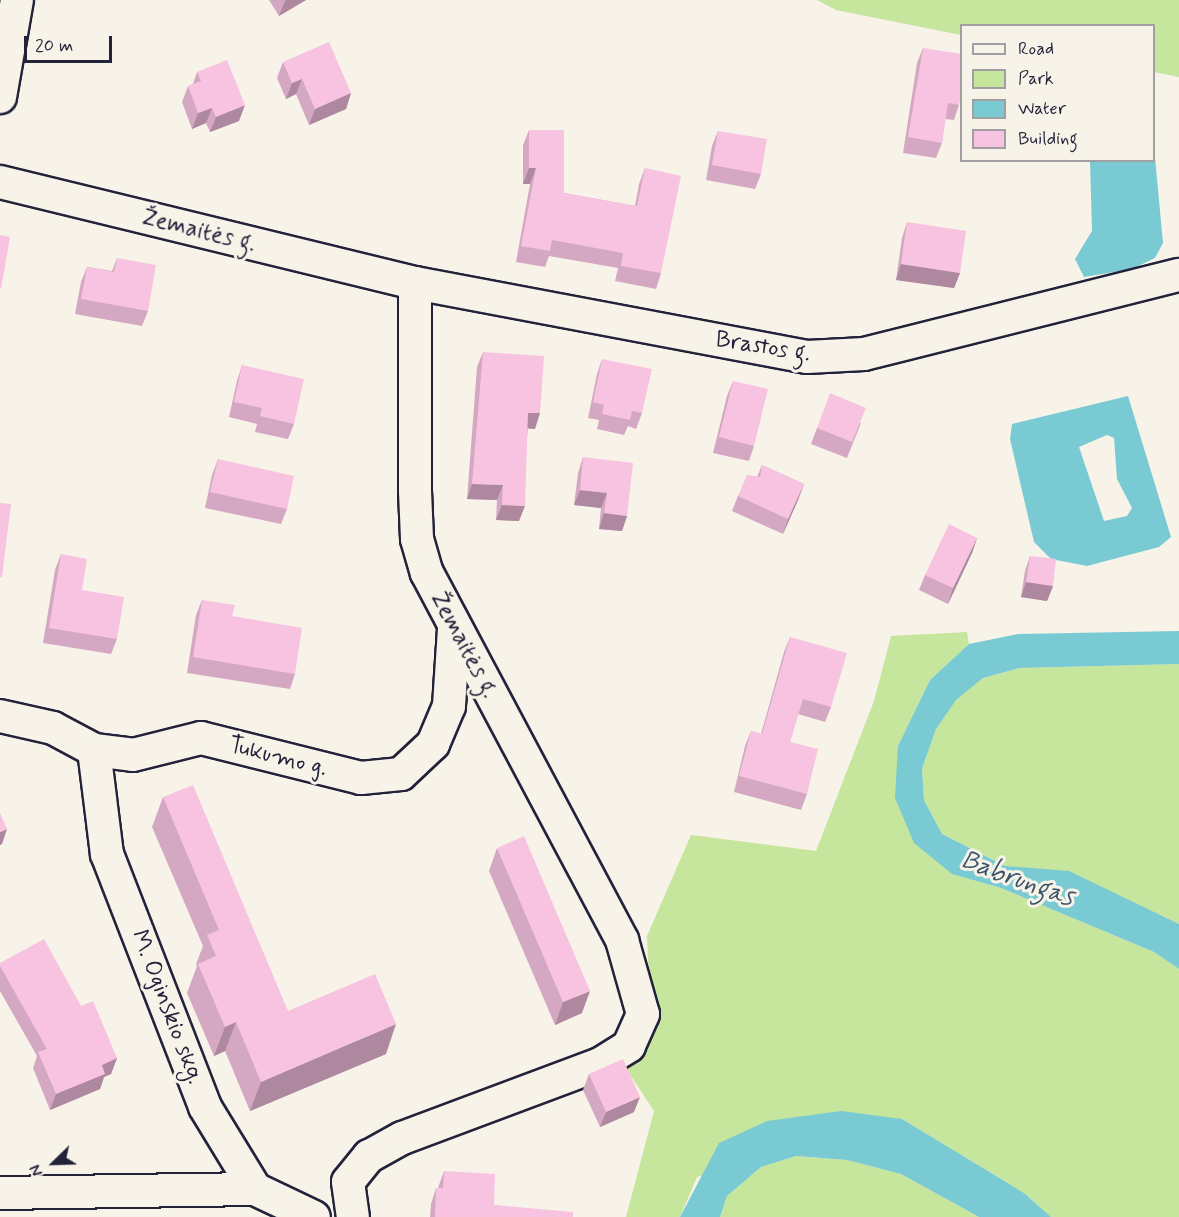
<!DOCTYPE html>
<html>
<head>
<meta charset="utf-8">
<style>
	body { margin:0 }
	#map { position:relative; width:1179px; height:1217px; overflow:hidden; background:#f7f3e8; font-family:Mynerve,sans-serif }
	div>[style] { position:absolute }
	.green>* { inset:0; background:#c6e59d }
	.water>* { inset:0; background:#7acad3 }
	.roads { filter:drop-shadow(2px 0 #22223b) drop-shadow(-2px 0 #22223b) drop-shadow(0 2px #22223b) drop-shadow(0 -2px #22223b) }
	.street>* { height:32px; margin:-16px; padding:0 16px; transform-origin:16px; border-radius:16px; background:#f7f3e8 }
	.wall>* { inset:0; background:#d4a8c2 }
	.shaded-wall>* { inset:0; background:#ad889e }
	.building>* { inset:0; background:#f7c3e1 }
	span { translate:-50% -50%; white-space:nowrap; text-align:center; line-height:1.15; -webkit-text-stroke:6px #f7f3e8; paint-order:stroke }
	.street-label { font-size:24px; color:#22223b }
	.water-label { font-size:26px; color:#3c5469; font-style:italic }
	.legend { position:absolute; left:960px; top:24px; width:195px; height:138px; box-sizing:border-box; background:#f7f3e8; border:2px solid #a29fa3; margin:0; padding:8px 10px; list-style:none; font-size:18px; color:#22223b }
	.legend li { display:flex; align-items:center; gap:12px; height:30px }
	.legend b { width:30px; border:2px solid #a29fa3 }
	.north { position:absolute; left:24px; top:1133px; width:60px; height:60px; -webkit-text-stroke:4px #f7f3e8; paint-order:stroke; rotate:247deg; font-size:16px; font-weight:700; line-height:24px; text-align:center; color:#22223b }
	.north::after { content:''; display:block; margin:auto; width:21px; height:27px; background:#22223b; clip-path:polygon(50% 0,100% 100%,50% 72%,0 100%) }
	.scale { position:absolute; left:24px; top:36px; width:88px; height:27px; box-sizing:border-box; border:3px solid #22223b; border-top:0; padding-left:8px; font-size:18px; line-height:21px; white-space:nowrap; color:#22223b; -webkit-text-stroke:4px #f7f3e8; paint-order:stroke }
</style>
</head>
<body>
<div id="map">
	<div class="green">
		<i style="clip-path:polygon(817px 0,1179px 0,1179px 77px,1154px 72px,1154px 26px,962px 26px,961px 35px,836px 10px)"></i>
		<i style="clip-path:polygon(967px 632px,969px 644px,930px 680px,898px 746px,952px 874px,1001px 888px,1154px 952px,1179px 969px,1179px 1217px,1051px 1217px,1024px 1193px,902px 1119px,697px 1177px,680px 1217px,626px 1217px,654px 1111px,627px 1070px,650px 1007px,647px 936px,691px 835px,816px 851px,874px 701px,891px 636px)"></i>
		<i style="clip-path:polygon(1179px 664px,1179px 924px,1069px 872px,1005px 866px,942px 834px,924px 800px,922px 769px,936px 729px,956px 699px,983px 678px,1020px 668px)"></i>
		<i style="clip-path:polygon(796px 1156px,847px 1160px,901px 1174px,979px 1217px,720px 1217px,727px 1196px,761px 1167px)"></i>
	</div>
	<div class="water">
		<i style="clip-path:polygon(1154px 147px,1163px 243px,1155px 258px,1132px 269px,1084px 277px,1075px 259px,1092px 231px,1090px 161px,1154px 160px)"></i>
		<i style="clip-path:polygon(evenodd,1128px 396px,1171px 537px,1159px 547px,1087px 566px,1051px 559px,1034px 542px,1010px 439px,1012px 424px,1128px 396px,1107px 435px,1114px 438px,1117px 479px,1132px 508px,1127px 516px,1104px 521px,1079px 447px,1107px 435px)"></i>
		<i style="clip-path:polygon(1179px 631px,1179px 664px,1020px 668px,983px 678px,956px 700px,936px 729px,922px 769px,924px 800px,942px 834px,1005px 866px,1069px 871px,1179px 924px,1179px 969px,1154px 952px,1001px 888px,952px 874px,914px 843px,895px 798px,898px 746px,930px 680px,969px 644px,1018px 634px)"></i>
		<i style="clip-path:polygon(841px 1111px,902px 1119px,1024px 1193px,1051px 1217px,979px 1217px,901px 1174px,847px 1160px,796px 1156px,761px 1167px,727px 1196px,720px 1217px,680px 1217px,719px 1143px,767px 1121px)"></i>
	</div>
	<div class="roads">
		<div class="street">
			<i style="left:0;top:97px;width:98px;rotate:-80.1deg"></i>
			<i style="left:0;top:182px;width:427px;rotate:13.7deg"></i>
			<i style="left:415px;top:283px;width:208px;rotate:90deg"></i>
			<i style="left:415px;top:491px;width:48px;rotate:87.6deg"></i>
			<i style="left:417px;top:539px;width:35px;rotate:74deg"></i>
			<i style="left:427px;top:573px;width:416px;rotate:62deg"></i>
			<i style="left:622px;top:940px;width:77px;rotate:74.2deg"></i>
			<i style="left:643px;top:1014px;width:35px;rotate:114deg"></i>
			<i style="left:629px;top:1046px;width:34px;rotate:148deg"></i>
			<i style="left:600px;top:1064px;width:211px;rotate:159.5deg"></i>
			<i style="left:402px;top:1138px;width:38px;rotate:151deg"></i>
			<i style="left:369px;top:1156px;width:33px;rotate:129deg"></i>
			<i style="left:348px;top:1182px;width:35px;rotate:82deg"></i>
			<i style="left:415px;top:283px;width:399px;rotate:10.7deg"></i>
			<i style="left:807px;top:357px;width:57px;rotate:-3deg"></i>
			<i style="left:864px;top:354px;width:325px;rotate:-14.1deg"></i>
			<i style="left:0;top:716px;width:54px;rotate:12.8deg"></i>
			<i style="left:53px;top:728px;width:47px;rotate:28.2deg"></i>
			<i style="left:94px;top:750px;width:39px;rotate:7deg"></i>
			<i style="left:133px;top:755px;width:70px;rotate:-14deg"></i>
			<i style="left:201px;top:738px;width:165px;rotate:14deg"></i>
			<i style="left:361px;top:778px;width:40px;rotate:-5.7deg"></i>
			<i style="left:401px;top:774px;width:44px;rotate:-43.2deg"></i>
			<i style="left:433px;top:744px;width:41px;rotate:-67.2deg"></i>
			<i style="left:449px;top:706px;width:78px;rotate:-86.3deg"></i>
			<i style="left:94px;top:750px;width:105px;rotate:82.9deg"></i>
			<i style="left:107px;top:854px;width:271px;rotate:68.8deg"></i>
			<i style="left:205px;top:1107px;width:96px;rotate:58.6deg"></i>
			<i style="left:255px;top:1189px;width:65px;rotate:25.4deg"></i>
			<i style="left:0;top:1193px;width:255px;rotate:-0.9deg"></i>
		</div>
	</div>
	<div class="wall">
		<i style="clip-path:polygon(269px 0,306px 0,279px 16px)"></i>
		<i style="clip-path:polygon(923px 48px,959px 105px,954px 120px,945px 119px,942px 143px,936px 158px,903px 153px,917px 63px)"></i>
		<i style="clip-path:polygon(283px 62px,351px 93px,346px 109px,309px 125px,296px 94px,286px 99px,277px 78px)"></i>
		<i style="clip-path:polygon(197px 72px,239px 121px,210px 132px,206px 123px,192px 129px,182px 102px,188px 86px,193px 84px)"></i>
		<i style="clip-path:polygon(529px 130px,564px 193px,635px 206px,639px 184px,645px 168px,661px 273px,656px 289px,615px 281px,618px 268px,549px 256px,545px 267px,516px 262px,530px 184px,523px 184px,523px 145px)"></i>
		<i style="clip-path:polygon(718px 131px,761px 174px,755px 189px,706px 180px,712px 146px)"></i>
		<i style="clip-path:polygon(907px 222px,960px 273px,954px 288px,896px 280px,902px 238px)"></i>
		<i style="clip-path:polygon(117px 258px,148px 311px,142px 326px,75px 314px,81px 282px,87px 267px,112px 271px)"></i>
		<i style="clip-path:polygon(483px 352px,535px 429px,528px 428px,519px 521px,496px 520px,497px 500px,467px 499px,477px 367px)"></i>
		<i style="clip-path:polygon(602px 359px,642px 413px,636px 429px,628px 426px,624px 435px,597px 429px,599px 420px,588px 418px,597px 374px)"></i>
		<i style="clip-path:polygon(242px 365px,294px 424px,288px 439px,255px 432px,257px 424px,229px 417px,237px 381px)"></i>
		<i style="clip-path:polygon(733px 381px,754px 446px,749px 461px,713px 453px,727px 396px)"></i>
		<i style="clip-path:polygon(861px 423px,847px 458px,811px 444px,817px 428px)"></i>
		<i style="clip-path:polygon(583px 457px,627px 516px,622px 531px,599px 529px,601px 508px,574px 505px,578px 473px)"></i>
		<i style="clip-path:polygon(218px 459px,287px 509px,281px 524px,205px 508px,212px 475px)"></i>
		<i style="clip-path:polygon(762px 465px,804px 484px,798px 500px,783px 534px,732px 511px,738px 496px,757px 477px)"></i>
		<i style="clip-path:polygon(977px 538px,972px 553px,948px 604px,919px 590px,925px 575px)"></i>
		<i style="clip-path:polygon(61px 554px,82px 590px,117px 639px,111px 654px,43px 643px,55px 570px)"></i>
		<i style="clip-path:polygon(1030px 556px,1053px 586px,1047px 601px,1021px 597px,1025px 571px)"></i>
		<i style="clip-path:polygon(202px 600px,232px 616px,295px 674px,290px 689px,187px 673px,196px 615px)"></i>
		<i style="clip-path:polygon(790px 637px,831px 707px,825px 722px,798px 714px,790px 742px,807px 794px,801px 810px,734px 792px,745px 746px,751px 731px,761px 734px,784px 652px)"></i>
		<i style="clip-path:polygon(163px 797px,288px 1011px,386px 1054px,250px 1111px,225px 1051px,214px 1056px,187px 993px,197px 966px,196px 964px,203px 946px,152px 827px)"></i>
		<i style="clip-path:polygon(497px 848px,582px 1013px,555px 1025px,489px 871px)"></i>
		<i style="clip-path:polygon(0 963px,81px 1006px,117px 1058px,111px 1074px,104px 1077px,100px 1089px,50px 1110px,33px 1068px,37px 1056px,0 991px)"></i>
		<i style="clip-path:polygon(589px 1074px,634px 1112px,600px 1127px,583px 1090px)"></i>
		<i style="clip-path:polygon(444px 1171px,494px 1205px,573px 1217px,430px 1217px,431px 1204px,436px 1188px,438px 1188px)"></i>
	</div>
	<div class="shaded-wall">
		<i style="clip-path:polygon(286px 0,306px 0,279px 16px,285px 1px)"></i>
		<i style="clip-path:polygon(302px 79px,296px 94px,286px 99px,292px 83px)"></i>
		<i style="clip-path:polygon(351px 93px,346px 109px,309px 125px,315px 109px)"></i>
		<i style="clip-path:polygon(245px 105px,239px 121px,210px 132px,216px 117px)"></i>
		<i style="clip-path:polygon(212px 108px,206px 123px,192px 129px,198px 113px)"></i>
		<i style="clip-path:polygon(529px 168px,536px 168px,530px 184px,523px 184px)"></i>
		<i style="clip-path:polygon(901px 264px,960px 273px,954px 288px,896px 280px)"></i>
		<i style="clip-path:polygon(528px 413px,540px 413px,535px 429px,522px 428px)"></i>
		<i style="clip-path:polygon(472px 484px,503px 485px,497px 500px,467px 499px)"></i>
		<i style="clip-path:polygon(804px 484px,798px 500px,783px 534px,788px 519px)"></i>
		<i style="clip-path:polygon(580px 490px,607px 493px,601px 508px,574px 505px)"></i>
		<i style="clip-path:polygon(502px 505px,525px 506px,519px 521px,496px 520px)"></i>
		<i style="clip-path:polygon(604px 513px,627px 516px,622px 531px,599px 529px)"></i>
		<i style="clip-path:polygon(977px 538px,972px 553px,948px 604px,953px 588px)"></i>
		<i style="clip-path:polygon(1026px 582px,1053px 586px,1047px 601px,1021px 597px)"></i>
		<i style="clip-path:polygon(7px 829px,2px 844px,0 845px,0 832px)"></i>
		<i style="clip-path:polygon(590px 991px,582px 1013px,555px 1025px,563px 1002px)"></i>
		<i style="clip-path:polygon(236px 1022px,225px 1051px,214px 1056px,225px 1027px)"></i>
		<i style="clip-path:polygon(396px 1024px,386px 1054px,250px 1111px,261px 1082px)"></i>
		<i style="clip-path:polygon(117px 1058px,111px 1074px,104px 1077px,100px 1089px,50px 1110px,56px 1094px,102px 1065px)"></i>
		<i style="clip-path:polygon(640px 1097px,634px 1112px,600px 1127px,606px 1112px)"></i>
	</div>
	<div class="building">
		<i style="clip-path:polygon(329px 42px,351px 93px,315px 109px,302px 79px,292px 83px,283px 62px)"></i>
		<i style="clip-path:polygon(923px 48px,962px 54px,962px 91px,959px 105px,948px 103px,942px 143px,908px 137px)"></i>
		<i style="clip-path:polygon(227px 60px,245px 105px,216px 117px,212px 108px,198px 113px,188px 86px,201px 81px,197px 72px)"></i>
		<i style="clip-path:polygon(529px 130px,564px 130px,564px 193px,637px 206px,645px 168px,681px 176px,661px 273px,621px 266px,623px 253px,552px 240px,550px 251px,521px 246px,536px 168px,529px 168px)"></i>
		<i style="clip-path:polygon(718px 131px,767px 139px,761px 174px,712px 165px)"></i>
		<i style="clip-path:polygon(907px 222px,966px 231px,960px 273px,901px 264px)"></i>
		<i style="clip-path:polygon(0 235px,10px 237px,1px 289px,0 288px)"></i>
		<i style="clip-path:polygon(117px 258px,156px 265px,148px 311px,81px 299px,87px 267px,114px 272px)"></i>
		<i style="clip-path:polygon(483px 352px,544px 356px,540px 413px,528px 413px,525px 506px,502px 505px,503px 485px,472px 484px)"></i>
		<i style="clip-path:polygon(602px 359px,652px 369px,642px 413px,632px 411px,630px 420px,602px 414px,604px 405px,593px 402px)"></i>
		<i style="clip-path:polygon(242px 365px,304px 379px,294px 424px,260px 416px,262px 408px,234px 402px)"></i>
		<i style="clip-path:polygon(733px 381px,768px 389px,754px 446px,719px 437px)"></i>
		<i style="clip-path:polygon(830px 393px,866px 408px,852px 442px,817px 428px)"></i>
		<i style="clip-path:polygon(583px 457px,633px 463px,627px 516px,604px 513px,607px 493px,580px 490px)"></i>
		<i style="clip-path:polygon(218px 459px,294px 476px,287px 509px,210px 492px)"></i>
		<i style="clip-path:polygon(762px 465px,804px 484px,788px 519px,738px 496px,747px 475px,760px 477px)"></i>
		<i style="clip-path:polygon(0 503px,11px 504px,2px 577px,0 577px)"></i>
		<i style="clip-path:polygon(949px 524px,977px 538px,953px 588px,925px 575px)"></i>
		<i style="clip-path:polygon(61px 554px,87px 559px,82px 590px,124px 597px,117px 639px,49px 628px)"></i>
		<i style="clip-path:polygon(1030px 556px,1056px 559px,1053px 586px,1026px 582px)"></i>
		<i style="clip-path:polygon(202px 600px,235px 605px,232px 616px,302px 628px,295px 674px,193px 657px)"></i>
		<i style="clip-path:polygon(790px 637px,847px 653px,831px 707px,803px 699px,790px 742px,818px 749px,807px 794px,739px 776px,751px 731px,762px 734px)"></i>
		<i style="clip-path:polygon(193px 785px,288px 1011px,375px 974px,396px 1024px,261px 1082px,236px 1022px,225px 1027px,198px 964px,216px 956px,207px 935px,219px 930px,163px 797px)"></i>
		<i style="clip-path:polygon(0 813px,7px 829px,0 832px)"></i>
		<i style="clip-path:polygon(524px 836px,590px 991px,563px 1002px,497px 848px)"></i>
		<i style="clip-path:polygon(44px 939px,81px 1006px,93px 1001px,117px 1058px,102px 1065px,105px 1074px,56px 1094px,38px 1052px,47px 1049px,0 966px,0 963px)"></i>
		<i style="clip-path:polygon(623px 1059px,640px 1097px,606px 1112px,589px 1074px)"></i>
		<i style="clip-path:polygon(444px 1171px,495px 1174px,494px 1205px,573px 1212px,573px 1217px,435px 1217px,436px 1188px,443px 1188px)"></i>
	</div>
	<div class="street-label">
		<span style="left:199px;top:231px;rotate:14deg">Žemaitės g.</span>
		<span style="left:763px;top:347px;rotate:9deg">Brastos g.</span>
		<span style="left:464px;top:645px;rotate:62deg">Žemaitės g.</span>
		<span style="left:278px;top:757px;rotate:14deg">Tukumo g.</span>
		<span style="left:167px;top:1007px;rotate:69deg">M. Oginskio skg.</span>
	</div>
	<div class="water-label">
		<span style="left:1017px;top:880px;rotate:20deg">Babrungas</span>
	</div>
	<ul class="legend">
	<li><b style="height:8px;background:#f7f3e8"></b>Road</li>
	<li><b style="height:16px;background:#c6e59d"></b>Park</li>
	<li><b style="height:16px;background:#7acad3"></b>Water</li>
	<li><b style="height:16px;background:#f7c3e1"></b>Building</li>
	</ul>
	<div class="north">N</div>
	<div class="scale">20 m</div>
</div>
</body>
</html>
